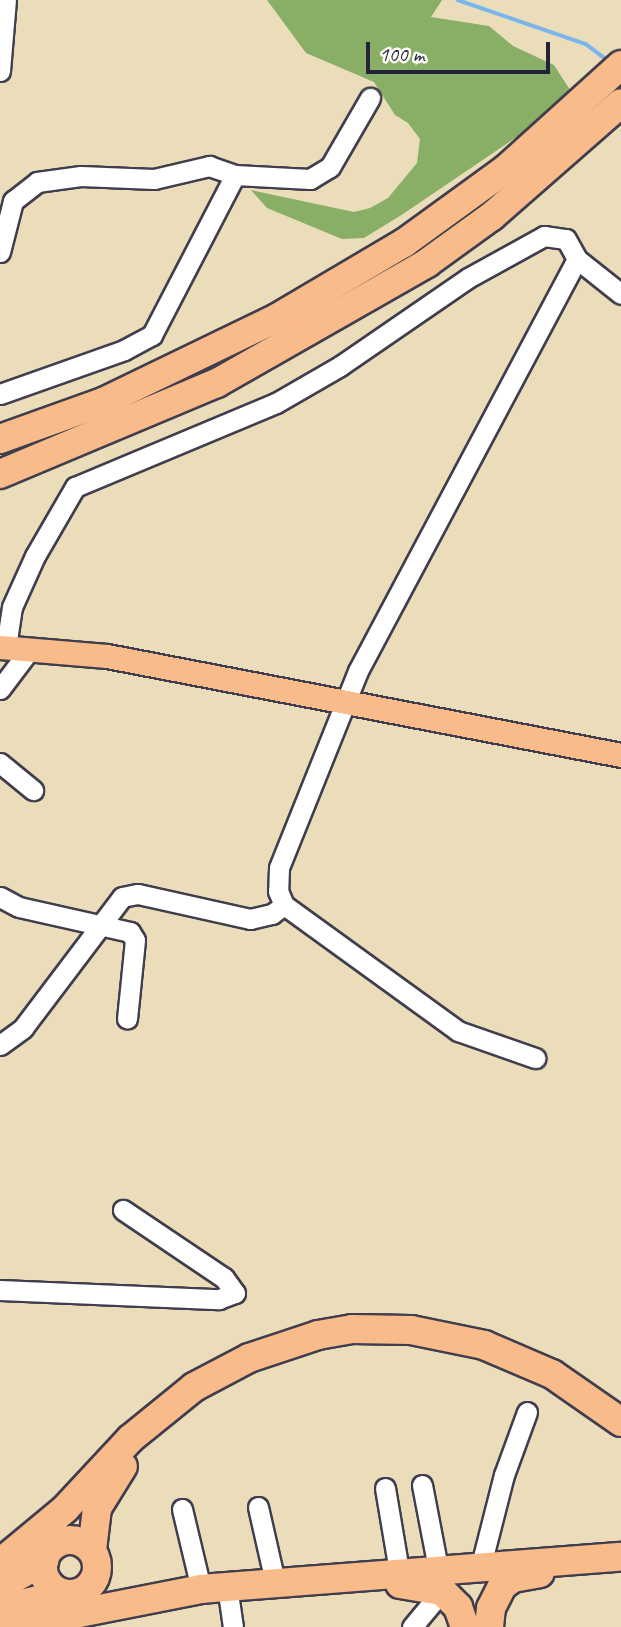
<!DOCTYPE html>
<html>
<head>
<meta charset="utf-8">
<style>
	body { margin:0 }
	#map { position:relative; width:621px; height:1627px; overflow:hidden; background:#ebddb9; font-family:Caveat,sans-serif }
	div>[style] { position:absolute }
	.forest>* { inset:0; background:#88af65 }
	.stream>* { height:3.5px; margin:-1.75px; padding:0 1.75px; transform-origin:1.75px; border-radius:1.75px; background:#7ab5eb }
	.roads { filter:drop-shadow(2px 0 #403e4e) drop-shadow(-2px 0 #403e4e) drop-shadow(0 2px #403e4e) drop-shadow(0 -2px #403e4e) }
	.minor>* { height:19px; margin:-9.5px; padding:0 9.5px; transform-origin:9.5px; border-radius:9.5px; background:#fff }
	.major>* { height:23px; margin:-11.5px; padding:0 11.5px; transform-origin:11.5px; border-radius:11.5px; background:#fabb8b }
	.highway>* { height:28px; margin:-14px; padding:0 14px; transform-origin:14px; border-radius:14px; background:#fabb8b }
	.highway>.ring { margin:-14px; padding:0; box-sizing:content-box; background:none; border:28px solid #fabb8b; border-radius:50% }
	span { translate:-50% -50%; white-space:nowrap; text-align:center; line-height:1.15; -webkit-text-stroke:5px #fdfcf7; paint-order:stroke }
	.scale { position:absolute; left:366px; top:42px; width:184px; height:32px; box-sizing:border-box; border:4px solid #22223b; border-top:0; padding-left:9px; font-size:21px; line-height:24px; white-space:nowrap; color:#22223b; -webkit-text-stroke:5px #fdfcf7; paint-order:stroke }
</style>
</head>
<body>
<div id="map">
	<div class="forest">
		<i style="clip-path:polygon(267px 0,442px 0,431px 17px,489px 26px,513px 46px,554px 65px,572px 93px,521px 134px,403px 214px,364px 238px,342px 239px,267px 208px,251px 190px,354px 212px,370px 208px,388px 198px,417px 163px,420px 139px,408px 123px,395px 115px,374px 82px,306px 53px)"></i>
	</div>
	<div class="stream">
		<i style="left:458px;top:0;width:135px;rotate:19deg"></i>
		<i style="left:586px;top:44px;width:30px;rotate:37deg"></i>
	</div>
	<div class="roads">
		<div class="minor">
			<i style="left:0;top:71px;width:71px;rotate:-85.2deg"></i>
			<i style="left:0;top:252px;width:53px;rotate:-75.7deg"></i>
			<i style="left:13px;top:201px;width:31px;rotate:-38deg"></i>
			<i style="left:37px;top:182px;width:44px;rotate:-7.8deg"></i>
			<i style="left:81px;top:176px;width:73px;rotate:2.4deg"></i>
			<i style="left:154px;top:179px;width:57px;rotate:-13.3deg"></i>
			<i style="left:209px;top:166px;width:28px;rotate:19deg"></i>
			<i style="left:235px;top:175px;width:75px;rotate:3.1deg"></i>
			<i style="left:310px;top:179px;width:23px;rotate:-31deg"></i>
			<i style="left:330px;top:167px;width:80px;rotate:-59.9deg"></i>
			<i style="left:577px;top:259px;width:56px;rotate:38.5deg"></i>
			<i style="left:0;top:394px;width:132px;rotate:-19.5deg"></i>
			<i style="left:124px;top:350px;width:32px;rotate:-28deg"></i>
			<i style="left:152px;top:335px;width:180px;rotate:-62.6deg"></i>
			<i style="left:0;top:649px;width:6px;rotate:-18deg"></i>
			<i style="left:6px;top:647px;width:40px;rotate:-81.5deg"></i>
			<i style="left:12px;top:607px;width:56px;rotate:-65.7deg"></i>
			<i style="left:35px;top:556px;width:80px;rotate:-59.9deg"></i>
			<i style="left:75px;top:487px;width:218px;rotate:-22.7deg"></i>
			<i style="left:276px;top:403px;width:74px;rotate:-30deg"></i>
			<i style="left:340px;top:366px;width:155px;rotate:-34.5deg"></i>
			<i style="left:468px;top:278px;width:87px;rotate:-28.9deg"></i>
			<i style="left:544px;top:236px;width:22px;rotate:8deg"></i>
			<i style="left:566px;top:239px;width:23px;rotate:61deg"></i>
			<i style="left:577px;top:259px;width:467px;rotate:118deg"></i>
			<i style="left:358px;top:671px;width:212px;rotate:111.9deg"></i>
			<i style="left:279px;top:868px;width:23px;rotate:92deg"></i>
			<i style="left:278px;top:891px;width:15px;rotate:67deg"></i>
			<i style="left:284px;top:905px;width:215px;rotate:35.9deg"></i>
			<i style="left:458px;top:1031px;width:82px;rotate:19.3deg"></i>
			<i style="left:0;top:689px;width:51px;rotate:-52.9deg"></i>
			<i style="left:0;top:763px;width:43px;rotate:39.3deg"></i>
			<i style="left:0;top:897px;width:21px;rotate:28deg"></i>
			<i style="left:19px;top:907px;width:114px;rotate:12.7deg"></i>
			<i style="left:130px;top:932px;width:9px;rotate:58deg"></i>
			<i style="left:135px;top:940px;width:79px;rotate:95.8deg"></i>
			<i style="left:0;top:1045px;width:29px;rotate:-36deg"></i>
			<i style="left:23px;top:1028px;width:164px;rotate:-52.9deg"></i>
			<i style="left:122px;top:897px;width:16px;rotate:-11deg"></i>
			<i style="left:138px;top:894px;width:115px;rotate:12.6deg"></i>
			<i style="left:250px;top:919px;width:23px;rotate:-13deg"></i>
			<i style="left:272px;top:914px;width:15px;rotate:-37deg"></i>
			<i style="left:0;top:1290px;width:219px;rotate:2.4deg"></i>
			<i style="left:219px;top:1299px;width:17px;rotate:-21deg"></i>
			<i style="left:235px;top:1293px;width:19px;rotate:-126deg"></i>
			<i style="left:224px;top:1278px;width:122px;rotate:-146deg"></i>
			<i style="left:422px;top:1485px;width:85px;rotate:79.1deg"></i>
			<i style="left:385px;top:1488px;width:84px;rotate:80.4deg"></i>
			<i style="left:258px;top:1507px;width:77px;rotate:77.2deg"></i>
			<i style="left:182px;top:1509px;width:82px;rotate:76.6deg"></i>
			<i style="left:481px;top:1565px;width:93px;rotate:-75.7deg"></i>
			<i style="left:504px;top:1475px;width:67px;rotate:-69.9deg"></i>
			<i style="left:227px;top:1586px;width:41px;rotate:81.7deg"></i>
			<i style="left:412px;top:1627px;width:47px;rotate:-50.2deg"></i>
		</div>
		<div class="major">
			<i style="left:0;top:647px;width:107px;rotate:4.8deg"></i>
			<i style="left:107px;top:656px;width:523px;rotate:10.9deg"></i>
		</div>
		<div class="highway">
			<i style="left:0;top:439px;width:109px;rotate:-19.8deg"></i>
			<i style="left:103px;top:402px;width:193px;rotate:-25.8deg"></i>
			<i style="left:277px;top:318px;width:147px;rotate:-30.6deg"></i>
			<i style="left:404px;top:243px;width:126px;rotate:-36deg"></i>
			<i style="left:506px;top:169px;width:155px;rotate:-42.1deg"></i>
			<i style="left:0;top:474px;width:235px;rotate:-22.8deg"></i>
			<i style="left:217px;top:383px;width:242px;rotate:-29.7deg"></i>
			<i style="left:427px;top:263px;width:80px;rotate:-35.9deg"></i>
			<i style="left:492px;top:216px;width:171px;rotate:-41.2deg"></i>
			<i class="ring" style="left:43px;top:1540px;width:26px;height:26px"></i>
			<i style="left:92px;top:1550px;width:42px;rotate:-83.2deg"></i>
			<i style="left:97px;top:1508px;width:49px;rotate:-58.2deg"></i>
			<i style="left:0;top:1563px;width:85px;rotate:-39.7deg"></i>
			<i style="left:65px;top:1509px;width:96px;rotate:-47.1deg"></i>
			<i style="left:130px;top:1439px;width:82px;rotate:-39.1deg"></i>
			<i style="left:194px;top:1387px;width:62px;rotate:-27.8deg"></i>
			<i style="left:249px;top:1358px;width:73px;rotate:-18.4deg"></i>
			<i style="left:318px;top:1335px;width:35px;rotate:-10deg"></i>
			<i style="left:352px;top:1329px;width:59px;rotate:1deg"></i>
			<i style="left:411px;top:1330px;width:75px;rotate:11.6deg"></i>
			<i style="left:484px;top:1345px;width:74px;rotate:23.1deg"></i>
			<i style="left:552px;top:1374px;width:84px;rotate:34.8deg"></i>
			<i style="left:400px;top:1584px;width:43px;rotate:9.5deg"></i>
			<i style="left:442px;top:1591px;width:23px;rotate:45deg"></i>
			<i style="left:458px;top:1607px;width:21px;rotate:71deg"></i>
			<i style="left:0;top:1586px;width:51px;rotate:-29.6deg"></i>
			<i style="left:0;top:1609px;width:66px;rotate:-13.2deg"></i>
			<i style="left:8px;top:1627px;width:197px;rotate:-11.1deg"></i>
			<i style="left:201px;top:1589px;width:421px;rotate:-4.4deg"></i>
			<i style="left:489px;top:1627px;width:19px;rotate:-84deg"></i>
			<i style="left:491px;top:1608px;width:25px;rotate:-63deg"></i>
			<i style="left:502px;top:1586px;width:14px;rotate:-36deg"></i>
			<i style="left:513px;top:1578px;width:27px;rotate:-10deg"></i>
		</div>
	</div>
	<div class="scale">100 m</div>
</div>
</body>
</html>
